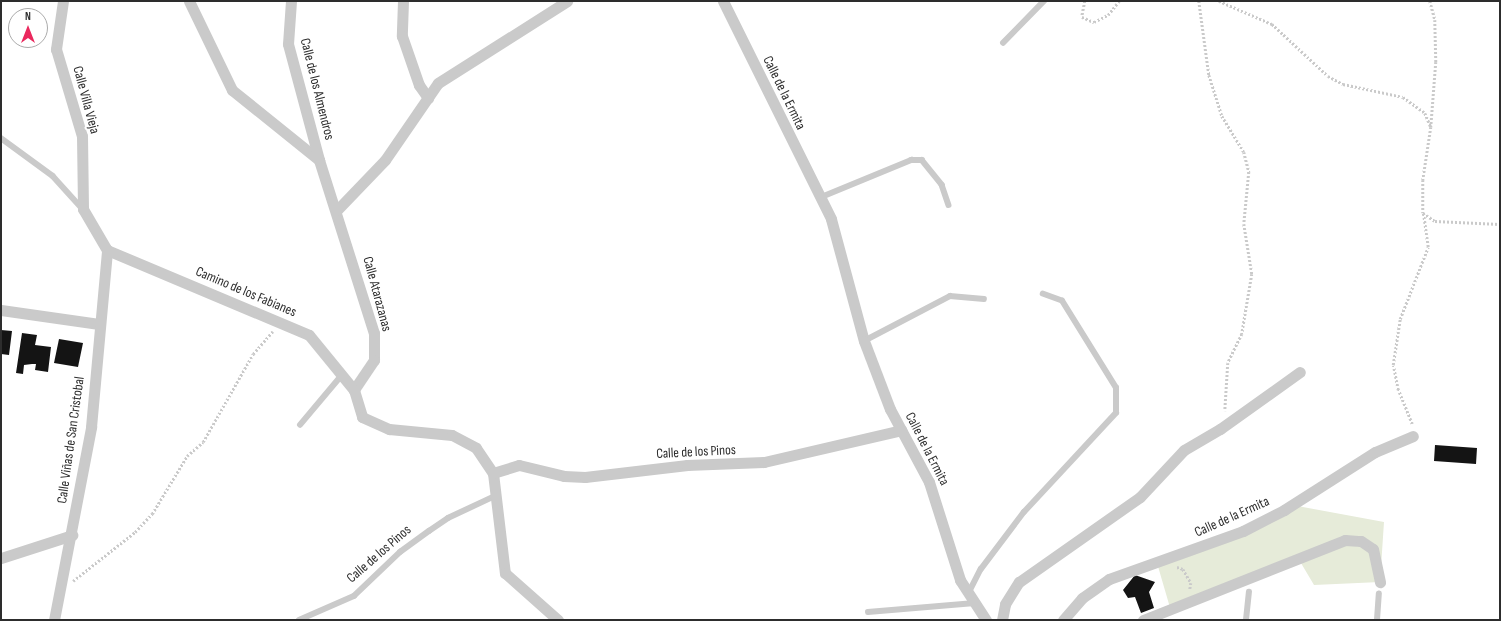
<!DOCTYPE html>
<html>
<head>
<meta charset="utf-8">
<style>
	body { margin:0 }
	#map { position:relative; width:1501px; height:621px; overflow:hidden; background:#fff; font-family:"Sofia Sans Condensed",sans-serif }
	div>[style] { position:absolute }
	.green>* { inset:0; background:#e6ebd9 }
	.building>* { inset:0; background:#141414 }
	.path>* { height:2.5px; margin-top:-1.25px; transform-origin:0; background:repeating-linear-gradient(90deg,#cacaca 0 2px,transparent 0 4px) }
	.service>* { height:5.5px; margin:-2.75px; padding:0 2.75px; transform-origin:2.75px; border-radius:2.75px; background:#cacaca }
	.minor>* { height:11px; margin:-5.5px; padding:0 5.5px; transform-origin:5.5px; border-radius:5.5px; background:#cacaca }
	span { translate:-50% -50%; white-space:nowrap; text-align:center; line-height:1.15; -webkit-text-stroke:4px #fff; paint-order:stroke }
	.street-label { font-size:14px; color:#2d2d2d }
	.frame { position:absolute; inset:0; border:2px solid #2d2d2d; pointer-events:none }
	.north { position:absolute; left:8px; top:8px; width:40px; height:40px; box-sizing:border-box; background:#fff; border:1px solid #ababab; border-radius:50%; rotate:0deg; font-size:11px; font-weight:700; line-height:16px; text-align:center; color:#2d2d2d }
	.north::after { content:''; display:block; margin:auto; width:14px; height:18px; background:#ea285d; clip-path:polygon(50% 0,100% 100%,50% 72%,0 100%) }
</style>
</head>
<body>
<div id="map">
	<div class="green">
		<i style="clip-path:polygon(1292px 505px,1384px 522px,1380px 582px,1314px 585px,1298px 558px,1171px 611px,1157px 563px)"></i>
	</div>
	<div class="building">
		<i style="clip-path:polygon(1px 330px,12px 331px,9px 355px,1px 354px)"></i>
		<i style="clip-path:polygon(22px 333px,37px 335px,35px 345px,51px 347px,48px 372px,35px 370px,36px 364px,32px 364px,24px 365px,23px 374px,16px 373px)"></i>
		<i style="clip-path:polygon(59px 339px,83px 343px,78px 367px,54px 363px)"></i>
		<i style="clip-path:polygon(1435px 445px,1477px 448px,1476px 464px,1434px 461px)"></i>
		<i style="clip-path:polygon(1135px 575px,1155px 582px,1149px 592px,1154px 608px,1141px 613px,1135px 597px,1128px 598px,1123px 590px)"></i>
	</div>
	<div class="path">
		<i style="left:1085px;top:1px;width:16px;rotate:101deg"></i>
		<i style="left:1082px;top:17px;width:13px;rotate:23deg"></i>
		<i style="left:1094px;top:22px;width:16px;rotate:-27deg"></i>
		<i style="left:1108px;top:15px;width:18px;rotate:-52deg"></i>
		<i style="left:1199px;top:1px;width:75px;rotate:82.3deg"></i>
		<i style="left:1209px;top:75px;width:43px;rotate:72.4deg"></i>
		<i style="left:1222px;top:116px;width:42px;rotate:58.6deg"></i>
		<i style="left:1244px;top:152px;width:21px;rotate:76deg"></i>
		<i style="left:1249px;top:172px;width:52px;rotate:95.5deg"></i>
		<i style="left:1244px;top:224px;width:51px;rotate:80.9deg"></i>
		<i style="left:1252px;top:274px;width:61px;rotate:99.5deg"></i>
		<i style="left:1242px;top:334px;width:32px;rotate:116deg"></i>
		<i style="left:1228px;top:363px;width:48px;rotate:93.6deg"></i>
		<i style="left:1219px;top:1px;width:58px;rotate:23.5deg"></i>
		<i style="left:1272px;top:24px;width:76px;rotate:42.9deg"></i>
		<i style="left:1328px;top:76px;width:17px;rotate:28deg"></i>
		<i style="left:1343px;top:84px;width:61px;rotate:12.2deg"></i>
		<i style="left:1403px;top:97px;width:27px;rotate:36deg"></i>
		<i style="left:1425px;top:113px;width:15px;rotate:67deg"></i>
		<i style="left:1431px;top:127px;width:54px;rotate:98.6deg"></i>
		<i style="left:1423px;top:180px;width:33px;rotate:90deg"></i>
		<i style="left:1423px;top:213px;width:14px;rotate:34deg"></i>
		<i style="left:1435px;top:221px;width:65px;rotate:2.6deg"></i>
		<i style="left:1430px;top:1px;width:20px;rotate:75deg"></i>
		<i style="left:1435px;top:20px;width:42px;rotate:88.6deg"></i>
		<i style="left:1436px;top:62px;width:65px;rotate:94.4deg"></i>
		<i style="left:1412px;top:424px;width:37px;rotate:-112deg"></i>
		<i style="left:1398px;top:390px;width:25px;rotate:-101deg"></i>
		<i style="left:1393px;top:365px;width:47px;rotate:-81.3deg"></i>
		<i style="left:1400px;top:319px;width:77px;rotate:-68.7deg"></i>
		<i style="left:1428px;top:247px;width:34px;rotate:-98deg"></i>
		<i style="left:1177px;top:567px;width:6px;rotate:18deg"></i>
		<i style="left:1183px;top:569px;width:16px;rotate:60deg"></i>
		<i style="left:1191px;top:583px;width:6px;rotate:99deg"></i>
		<i style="left:73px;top:581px;width:79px;rotate:-38.3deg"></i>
		<i style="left:135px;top:532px;width:25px;rotate:-47deg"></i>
		<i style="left:152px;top:514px;width:68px;rotate:-58.9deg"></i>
		<i style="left:187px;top:456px;width:21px;rotate:-41deg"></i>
		<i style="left:203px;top:442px;width:101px;rotate:-60.4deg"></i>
		<i style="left:253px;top:354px;width:30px;rotate:-49deg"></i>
	</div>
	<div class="service">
		<i style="left:1003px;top:43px;width:59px;rotate:-45.7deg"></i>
		<i style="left:1px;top:138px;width:64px;rotate:36.2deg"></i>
		<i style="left:53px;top:176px;width:42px;rotate:47.9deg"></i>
		<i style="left:819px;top:198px;width:100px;rotate:-22.4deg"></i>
		<i style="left:911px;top:160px;width:11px"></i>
		<i style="left:922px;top:160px;width:32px;rotate:51deg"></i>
		<i style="left:942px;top:185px;width:21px;rotate:71deg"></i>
		<i style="left:864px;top:341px;width:97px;rotate:-27.6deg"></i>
		<i style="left:950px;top:296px;width:34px;rotate:5deg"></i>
		<i style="left:300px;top:425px;width:65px;rotate:-50deg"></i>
		<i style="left:968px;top:594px;width:28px;rotate:-63deg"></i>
		<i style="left:981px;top:569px;width:71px;rotate:-53deg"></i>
		<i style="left:1024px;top:512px;width:135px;rotate:-47.1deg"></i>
		<i style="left:1116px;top:413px;width:25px;rotate:-90deg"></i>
		<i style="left:1116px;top:388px;width:102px;rotate:-121.8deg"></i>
		<i style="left:1062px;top:301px;width:20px;rotate:-160deg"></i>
		<i style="left:868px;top:612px;width:107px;rotate:-4.8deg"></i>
		<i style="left:299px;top:620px;width:60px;rotate:-23.6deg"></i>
		<i style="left:354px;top:596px;width:64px;rotate:-43.7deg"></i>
		<i style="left:400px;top:552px;width:36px;rotate:-36deg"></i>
		<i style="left:429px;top:531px;width:23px;rotate:-34deg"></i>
		<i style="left:448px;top:518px;width:54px;rotate:-25.1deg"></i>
		<i style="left:1246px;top:620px;width:28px;rotate:-84deg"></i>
		<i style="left:1377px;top:620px;width:26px;rotate:-86deg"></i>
	</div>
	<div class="minor">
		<i style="left:63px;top:1px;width:49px;rotate:98.3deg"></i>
		<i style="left:56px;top:49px;width:91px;rotate:73.4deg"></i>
		<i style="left:82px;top:136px;width:73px;rotate:89.2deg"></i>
		<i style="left:83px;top:209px;width:48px;rotate:59.7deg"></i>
		<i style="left:189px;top:1px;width:99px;rotate:64.2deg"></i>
		<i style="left:232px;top:90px;width:112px;rotate:38.8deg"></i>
		<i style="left:319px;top:160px;width:182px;rotate:72.4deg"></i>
		<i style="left:374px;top:333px;width:27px;rotate:90deg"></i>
		<i style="left:374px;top:360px;width:36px;rotate:124deg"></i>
		<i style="left:291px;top:1px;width:43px;rotate:94deg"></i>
		<i style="left:288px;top:44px;width:120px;rotate:75deg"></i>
		<i style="left:403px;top:1px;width:35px;rotate:92deg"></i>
		<i style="left:402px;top:36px;width:52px;rotate:70.9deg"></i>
		<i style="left:419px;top:85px;width:16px;rotate:55deg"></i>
		<i style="left:723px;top:1px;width:243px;rotate:63.6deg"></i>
		<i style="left:831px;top:219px;width:126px;rotate:74.9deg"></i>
		<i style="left:864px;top:341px;width:73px;rotate:69.1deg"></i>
		<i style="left:890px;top:409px;width:83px;rotate:61.9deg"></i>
		<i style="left:929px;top:482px;width:103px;rotate:72.4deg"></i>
		<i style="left:960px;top:580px;width:48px;rotate:57deg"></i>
		<i style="left:337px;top:210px;width:69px;rotate:-46.2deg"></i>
		<i style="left:385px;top:160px;width:93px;rotate:-55.5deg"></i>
		<i style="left:438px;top:83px;width:153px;rotate:-32.4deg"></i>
		<i style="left:107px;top:250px;width:219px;rotate:22.8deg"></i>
		<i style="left:309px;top:335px;width:71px;rotate:50.7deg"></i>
		<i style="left:354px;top:390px;width:28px;rotate:73deg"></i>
		<i style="left:362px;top:417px;width:30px;rotate:24deg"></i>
		<i style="left:389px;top:429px;width:63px;rotate:5.4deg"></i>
		<i style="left:452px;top:435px;width:27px;rotate:28deg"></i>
		<i style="left:476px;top:448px;width:30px;rotate:56deg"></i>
		<i style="left:493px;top:473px;width:101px;rotate:83.2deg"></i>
		<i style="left:505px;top:573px;width:71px;rotate:41.6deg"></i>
		<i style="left:1px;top:310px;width:99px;rotate:8.1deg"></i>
		<i style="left:493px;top:473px;width:27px;rotate:-17deg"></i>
		<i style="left:519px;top:465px;width:46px;rotate:13.7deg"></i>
		<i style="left:564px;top:476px;width:21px;rotate:3deg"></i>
		<i style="left:585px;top:477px;width:103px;rotate:-6.7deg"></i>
		<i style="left:687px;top:465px;width:77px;rotate:-2.2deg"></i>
		<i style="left:764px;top:462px;width:141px;rotate:-13.1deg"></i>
		<i style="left:1px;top:558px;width:75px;rotate:-17.9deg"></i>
		<i style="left:54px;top:620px;width:197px;rotate:-79.1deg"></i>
		<i style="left:91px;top:427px;width:178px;rotate:-84.8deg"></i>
		<i style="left:1002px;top:620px;width:16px;rotate:-79deg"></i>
		<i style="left:1005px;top:604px;width:26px;rotate:-58deg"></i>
		<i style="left:1019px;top:582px;width:148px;rotate:-35.1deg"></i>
		<i style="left:1140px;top:497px;width:64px;rotate:-46.9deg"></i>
		<i style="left:1184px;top:450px;width:42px;rotate:-30.3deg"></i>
		<i style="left:1220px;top:429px;width:98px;rotate:-35.5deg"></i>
		<i style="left:1063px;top:620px;width:29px;rotate:-49deg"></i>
		<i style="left:1082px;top:598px;width:33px;rotate:-35deg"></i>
		<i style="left:1109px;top:579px;width:142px;rotate:-19.7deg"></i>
		<i style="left:1243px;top:531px;width:46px;rotate:-27.1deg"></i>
		<i style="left:1284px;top:510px;width:108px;rotate:-32.5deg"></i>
		<i style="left:1375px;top:452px;width:41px;rotate:-22.8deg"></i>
		<i style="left:1143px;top:620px;width:217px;rotate:-21.6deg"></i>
		<i style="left:1345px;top:540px;width:16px;rotate:4deg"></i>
		<i style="left:1361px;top:541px;width:14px;rotate:34deg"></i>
		<i style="left:1373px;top:549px;width:34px;rotate:78deg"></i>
	</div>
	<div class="street-label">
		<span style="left:317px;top:89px;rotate:76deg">Calle de los Almendros</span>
		<span style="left:784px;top:93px;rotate:64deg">Calle de la Ermita</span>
		<span style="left:86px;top:100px;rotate:75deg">Calle Villa Vieja</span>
		<span style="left:246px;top:292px;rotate:23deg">Camino de los Fabianes</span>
		<span style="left:377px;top:294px;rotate:75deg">Calle Atarazanas</span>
		<span style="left:71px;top:440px;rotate:-82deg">Calle Viñas de San Cristobal</span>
		<span style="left:927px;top:449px;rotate:63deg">Calle de la Ermita</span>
		<span style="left:696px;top:452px;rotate:-3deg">Calle de los Pinos</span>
		<span style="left:1232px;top:517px;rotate:-24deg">Calle de la Ermita</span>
		<span style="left:379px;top:554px;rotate:-41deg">Calle de los Pinos</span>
	</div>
	<div class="frame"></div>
	<div class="north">N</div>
</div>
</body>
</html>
